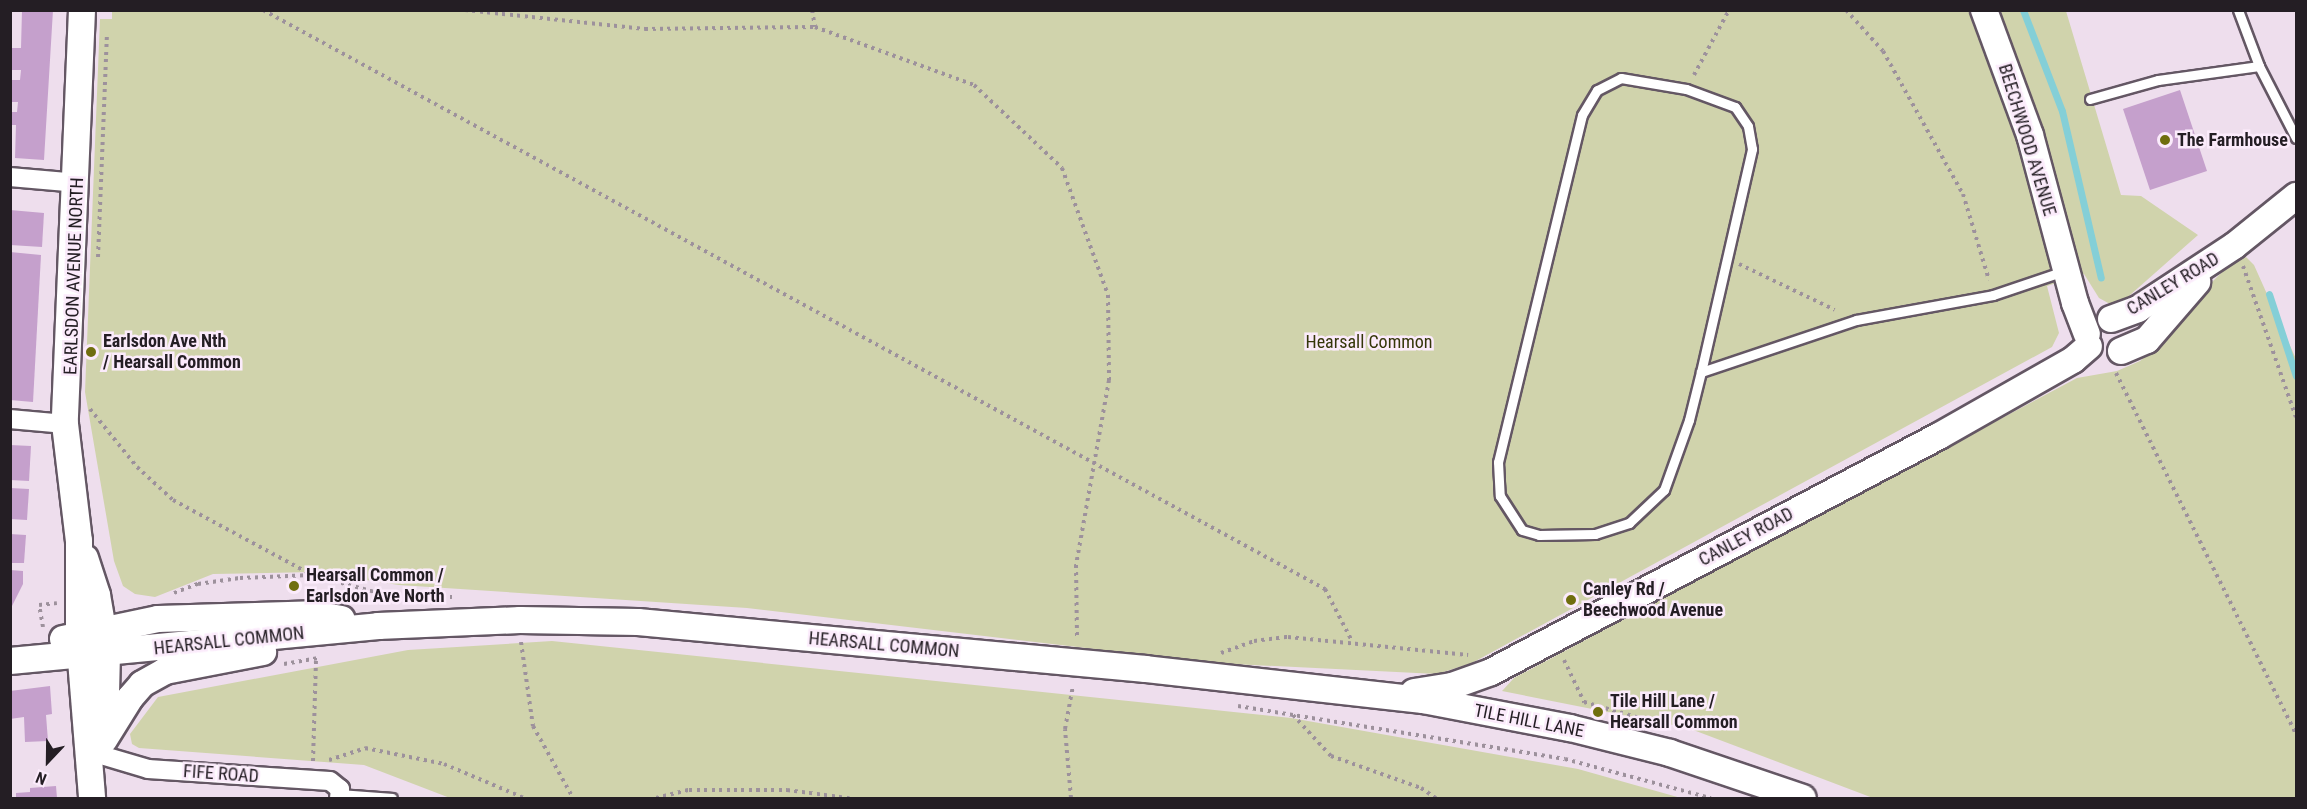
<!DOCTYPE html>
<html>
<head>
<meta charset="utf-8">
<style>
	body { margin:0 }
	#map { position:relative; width:2307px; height:809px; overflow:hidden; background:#eedeed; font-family:"Roboto Condensed",sans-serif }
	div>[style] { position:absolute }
	.green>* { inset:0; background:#d0d3ac }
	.stream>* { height:7px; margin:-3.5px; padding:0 3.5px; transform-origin:3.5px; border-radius:3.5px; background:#84cfd7 }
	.building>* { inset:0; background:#c5a0cc }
	.path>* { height:4px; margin-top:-2px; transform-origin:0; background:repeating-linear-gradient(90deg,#9d919c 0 3px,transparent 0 7.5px) }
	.roads { filter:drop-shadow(2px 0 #645764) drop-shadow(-2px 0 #645764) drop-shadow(0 2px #645764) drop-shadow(0 -2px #645764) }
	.lane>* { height:9px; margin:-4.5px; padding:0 4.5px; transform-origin:4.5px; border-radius:4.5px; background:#fff }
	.street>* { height:18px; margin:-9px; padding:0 9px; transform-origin:9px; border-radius:9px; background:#fff }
	.secondary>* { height:26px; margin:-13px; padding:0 13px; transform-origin:13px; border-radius:13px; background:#fff }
	.dots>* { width:16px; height:16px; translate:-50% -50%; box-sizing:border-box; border:3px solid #fbebfb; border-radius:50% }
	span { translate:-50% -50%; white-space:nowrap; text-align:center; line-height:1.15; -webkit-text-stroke:5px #fbebfb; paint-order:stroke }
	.street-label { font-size:18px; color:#241e24 }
	.poi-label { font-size:18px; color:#241e24; font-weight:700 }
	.left { translate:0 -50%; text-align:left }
	.park-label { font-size:18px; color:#343609 }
	.frame { position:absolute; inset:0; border:12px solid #241e24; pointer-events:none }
	.north { position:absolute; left:18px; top:731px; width:60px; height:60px; -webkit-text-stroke:4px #fbebfb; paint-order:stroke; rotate:202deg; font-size:16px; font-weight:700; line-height:24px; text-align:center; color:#241e24 }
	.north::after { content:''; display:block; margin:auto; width:21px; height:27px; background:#241e24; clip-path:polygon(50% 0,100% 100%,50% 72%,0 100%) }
</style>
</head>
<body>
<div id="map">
	<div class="green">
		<i style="clip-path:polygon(112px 10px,2066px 11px,2121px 195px,2141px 196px,2198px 235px,2121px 303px,2110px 304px,2099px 298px,2084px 274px,2047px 286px,2059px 333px,2052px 347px,1472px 663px,1437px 674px,1213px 663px,747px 608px,399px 585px,313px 572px,213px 574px,155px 597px,135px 594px,123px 586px,114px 561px,85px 392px,100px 19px,112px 19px)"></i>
		<i style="clip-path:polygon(2246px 257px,2254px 265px,2296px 359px,2296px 798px,1873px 798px,1688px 728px,1502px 691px,1514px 678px,2077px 378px,2117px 371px,2140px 361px,2160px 344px,2185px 309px,2226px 268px)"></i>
		<i style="clip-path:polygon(552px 641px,1291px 718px,1578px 769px,1681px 798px,450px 798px,364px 765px,139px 748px,132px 744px,130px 734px,158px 697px,408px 650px)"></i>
	</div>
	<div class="stream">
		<i style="left:2023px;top:10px;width:108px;rotate:68.9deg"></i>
		<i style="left:2062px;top:111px;width:171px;rotate:76.9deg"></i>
		<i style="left:2269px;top:294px;width:86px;rotate:71.8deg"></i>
	</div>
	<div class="building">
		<i style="clip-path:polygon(22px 10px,53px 10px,44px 160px,15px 158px,16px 125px,10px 125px,10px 112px,17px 112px,18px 102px,10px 102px,10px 80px,20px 80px,21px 70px,10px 70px,10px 48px,21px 48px)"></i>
		<i style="clip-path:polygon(2180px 90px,2207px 171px,2150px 190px,2123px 109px)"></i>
		<i style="clip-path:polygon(10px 210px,44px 213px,42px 247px,10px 245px)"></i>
		<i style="clip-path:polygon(10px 252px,41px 255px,33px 402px,10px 400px)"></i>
		<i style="clip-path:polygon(10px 445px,31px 446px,29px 481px,10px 480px)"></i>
		<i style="clip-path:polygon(10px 488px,29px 489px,27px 520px,10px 519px)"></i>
		<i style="clip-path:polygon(10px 534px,26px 535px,24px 563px,10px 563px)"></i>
		<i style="clip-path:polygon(10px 570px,23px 571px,23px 584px,10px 610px)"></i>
		<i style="clip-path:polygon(50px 686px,52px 714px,46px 715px,48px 741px,25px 742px,24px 717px,10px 719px,10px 691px)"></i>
		<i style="clip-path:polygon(56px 786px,57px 798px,16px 798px,16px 793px,30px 792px,30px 788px)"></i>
	</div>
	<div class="path">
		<i style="left:263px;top:10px;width:1210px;rotate:28.6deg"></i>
		<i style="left:1325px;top:589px;width:59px;rotate:62.6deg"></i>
		<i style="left:465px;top:10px;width:181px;rotate:6deg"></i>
		<i style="left:645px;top:29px;width:170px;rotate:-0.7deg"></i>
		<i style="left:815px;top:27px;width:169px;rotate:20deg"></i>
		<i style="left:974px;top:85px;width:121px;rotate:43.3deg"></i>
		<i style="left:1062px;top:168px;width:135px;rotate:70.1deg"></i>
		<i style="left:1108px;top:295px;width:85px;rotate:89.3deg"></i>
		<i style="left:1109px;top:380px;width:188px;rotate:100.1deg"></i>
		<i style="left:1076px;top:565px;width:75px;rotate:89.2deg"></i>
		<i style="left:812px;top:10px;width:17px;rotate:80deg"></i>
		<i style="left:1846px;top:10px;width:55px;rotate:47.9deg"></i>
		<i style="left:1883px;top:51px;width:164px;rotate:60.8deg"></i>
		<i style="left:1963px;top:194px;width:90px;rotate:73.2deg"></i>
		<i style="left:1694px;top:75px;width:74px;rotate:-61.7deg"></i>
		<i style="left:98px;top:257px;width:224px;rotate:-87.7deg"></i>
		<i style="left:1739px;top:264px;width:106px;rotate:25.6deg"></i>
		<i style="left:2243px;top:266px;width:160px;rotate:70.7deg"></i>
		<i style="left:2116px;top:373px;width:403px;rotate:63.5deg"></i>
		<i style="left:90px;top:409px;width:75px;rotate:51deg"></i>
		<i style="left:137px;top:467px;width:49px;rotate:42.5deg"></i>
		<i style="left:173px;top:500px;width:158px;rotate:28.3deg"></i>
		<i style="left:312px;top:575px;width:81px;rotate:15.1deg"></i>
		<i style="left:390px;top:596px;width:62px;rotate:0.9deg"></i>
		<i style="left:174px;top:593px;width:26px;rotate:-21deg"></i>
		<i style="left:198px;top:584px;width:42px;rotate:-8.1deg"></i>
		<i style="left:240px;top:578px;width:71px;rotate:-2.4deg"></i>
		<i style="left:43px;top:627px;width:22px;rotate:-100deg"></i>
		<i style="left:39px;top:605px;width:18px;rotate:-6deg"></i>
		<i style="left:521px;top:642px;width:85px;rotate:81.9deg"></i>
		<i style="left:533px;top:726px;width:82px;rotate:60.9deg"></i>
		<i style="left:1221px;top:653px;width:35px;rotate:-20deg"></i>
		<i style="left:1254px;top:641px;width:34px;rotate:-7deg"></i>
		<i style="left:1288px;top:637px;width:181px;rotate:5.7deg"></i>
		<i style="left:1564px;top:660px;width:47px;rotate:64.5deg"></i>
		<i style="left:1584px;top:702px;width:69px;rotate:16.1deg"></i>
		<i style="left:284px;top:664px;width:35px;rotate:-10deg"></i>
		<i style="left:1238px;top:706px;width:331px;rotate:9.2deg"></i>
		<i style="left:1565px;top:759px;width:151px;rotate:15deg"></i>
		<i style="left:1293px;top:715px;width:56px;rotate:47.2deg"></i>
		<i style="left:1331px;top:756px;width:96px;rotate:19.6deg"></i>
		<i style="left:1421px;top:788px;width:18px;rotate:34deg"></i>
		<i style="left:329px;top:760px;width:38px;rotate:-18deg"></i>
		<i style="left:365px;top:748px;width:81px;rotate:11.4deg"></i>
		<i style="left:444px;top:764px;width:87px;rotate:23deg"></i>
		<i style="left:313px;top:761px;width:103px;rotate:-88.3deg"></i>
		<i style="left:656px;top:798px;width:34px;rotate:-14deg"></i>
		<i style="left:689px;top:790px;width:98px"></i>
		<i style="left:787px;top:790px;width:63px;rotate:7.4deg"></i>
		<i style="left:1071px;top:798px;width:69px;rotate:-95deg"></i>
		<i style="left:1065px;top:729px;width:44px;rotate:-79.5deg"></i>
	</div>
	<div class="roads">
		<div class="lane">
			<i style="left:2238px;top:10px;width:60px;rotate:69.4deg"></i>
			<i style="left:2259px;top:66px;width:81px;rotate:62.8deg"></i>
			<i style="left:2090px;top:99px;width:71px;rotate:-15.6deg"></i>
			<i style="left:2158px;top:80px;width:102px;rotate:-7.9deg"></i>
			<i style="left:1701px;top:372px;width:229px;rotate:-77.1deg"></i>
			<i style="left:1752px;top:149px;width:23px;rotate:-100deg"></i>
			<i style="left:1748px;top:126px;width:23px;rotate:-124deg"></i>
			<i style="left:1735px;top:107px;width:52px;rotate:-159.8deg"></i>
			<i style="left:1686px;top:89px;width:66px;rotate:-170.4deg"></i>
			<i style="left:1621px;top:78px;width:27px;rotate:153deg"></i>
			<i style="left:1597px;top:90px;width:29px;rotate:121deg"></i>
			<i style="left:1582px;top:115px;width:357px;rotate:103.6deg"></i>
			<i style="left:1498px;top:462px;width:34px;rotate:87deg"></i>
			<i style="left:1500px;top:496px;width:40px;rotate:57.1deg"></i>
			<i style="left:1522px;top:530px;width:18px;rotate:16deg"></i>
			<i style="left:1539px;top:535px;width:56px;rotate:-1deg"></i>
			<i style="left:1595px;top:534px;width:36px;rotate:-18deg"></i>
			<i style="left:1629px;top:523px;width:48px;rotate:-43.3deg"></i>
			<i style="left:1664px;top:490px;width:74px;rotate:-70.3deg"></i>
			<i style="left:1689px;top:420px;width:49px;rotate:-76deg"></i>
			<i style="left:1701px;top:372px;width:163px;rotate:-18.5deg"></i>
			<i style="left:1856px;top:320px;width:139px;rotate:-10.3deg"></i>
			<i style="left:1993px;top:295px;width:75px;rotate:-18.7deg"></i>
			<i style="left:340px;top:794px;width:52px;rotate:4.4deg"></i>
		</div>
		<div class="street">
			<i style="left:10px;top:177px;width:68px;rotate:5deg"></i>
			<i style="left:10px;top:419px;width:55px;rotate:5.2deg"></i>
			<i style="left:101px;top:755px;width:49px;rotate:16.6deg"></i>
			<i style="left:148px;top:769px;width:182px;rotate:3.8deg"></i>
			<i style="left:330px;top:781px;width:13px;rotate:39deg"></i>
			<i style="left:340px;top:789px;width:9px;rotate:96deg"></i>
		</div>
		<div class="secondary">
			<i style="left:82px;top:10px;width:414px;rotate:92.4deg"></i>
			<i style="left:65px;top:424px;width:118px;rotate:83.2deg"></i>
			<i style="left:79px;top:541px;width:94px;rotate:90deg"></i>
			<i style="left:79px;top:635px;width:164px;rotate:85.4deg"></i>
			<i style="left:1984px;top:10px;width:133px;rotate:69.8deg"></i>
			<i style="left:2030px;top:135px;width:174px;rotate:75deg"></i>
			<i style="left:2075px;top:303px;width:33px;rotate:69deg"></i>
			<i style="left:2111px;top:319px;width:29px;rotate:-20deg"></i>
			<i style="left:2138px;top:309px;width:115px;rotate:-33.3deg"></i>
			<i style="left:2234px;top:246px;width:80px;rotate:-38.9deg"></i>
			<i style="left:2121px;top:351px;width:28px;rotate:-23deg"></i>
			<i style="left:2147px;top:340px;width:77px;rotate:-49.2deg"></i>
			<i style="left:85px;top:558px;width:39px;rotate:72deg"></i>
			<i style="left:97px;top:595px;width:59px;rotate:80.2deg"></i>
			<i style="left:107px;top:653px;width:82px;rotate:91.4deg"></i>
			<i style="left:63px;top:639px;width:97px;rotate:-11.9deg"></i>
			<i style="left:158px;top:619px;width:155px;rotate:-1.8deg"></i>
			<i style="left:313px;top:614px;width:29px;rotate:10deg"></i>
			<i style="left:10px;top:661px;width:370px;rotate:-5.4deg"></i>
			<i style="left:378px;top:626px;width:142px;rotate:-2.4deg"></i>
			<i style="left:520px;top:620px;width:118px;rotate:1deg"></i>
			<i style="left:638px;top:622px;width:510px;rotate:5.29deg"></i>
			<i style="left:1146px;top:669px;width:279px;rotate:6.4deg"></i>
			<i style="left:1423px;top:700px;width:150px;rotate:10.8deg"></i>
			<i style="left:1570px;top:728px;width:103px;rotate:14deg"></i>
			<i style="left:1670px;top:753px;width:140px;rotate:18.7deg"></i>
			<i style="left:1414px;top:692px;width:38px;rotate:-9deg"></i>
			<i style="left:1452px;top:686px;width:41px;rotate:-19.7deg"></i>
			<i style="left:1491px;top:672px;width:506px;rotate:-27.78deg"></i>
			<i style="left:1939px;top:436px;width:154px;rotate:-29.6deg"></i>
			<i style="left:2073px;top:360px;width:21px;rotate:-41deg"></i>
			<i style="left:104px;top:740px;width:49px;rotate:-58.2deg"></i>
			<i style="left:130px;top:698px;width:18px;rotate:-49deg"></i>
			<i style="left:142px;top:684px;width:26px;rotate:-29deg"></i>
			<i style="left:165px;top:671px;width:100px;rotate:-11deg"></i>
		</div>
	</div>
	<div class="dots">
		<i style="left:2165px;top:140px;background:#6f6e0e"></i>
		<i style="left:91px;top:352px;background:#6f6e0e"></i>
		<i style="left:294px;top:586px;background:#6f6e0e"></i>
		<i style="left:1571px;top:600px;background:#6f6e0e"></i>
		<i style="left:1598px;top:712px;background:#6f6e0e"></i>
	</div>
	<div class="street-label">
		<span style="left:2027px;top:140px;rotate:73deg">BEECHWOOD AVENUE</span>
		<span style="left:74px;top:276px;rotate:-88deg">EARLSDON AVENUE NORTH</span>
		<span style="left:2173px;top:284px;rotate:-31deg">CANLEY ROAD</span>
		<span style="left:1746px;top:537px;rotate:-28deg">CANLEY ROAD</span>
		<span style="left:229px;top:641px;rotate:-6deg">HEARSALL COMMON</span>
		<span style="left:884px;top:645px;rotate:5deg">HEARSALL COMMON</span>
		<span style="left:1529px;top:721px;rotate:11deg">TILE HILL LANE</span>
		<span style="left:221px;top:774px;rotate:4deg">FIFE ROAD</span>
	</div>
	<div class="poi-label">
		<span class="left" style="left:2177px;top:140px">The Farmhouse</span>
		<span class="left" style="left:103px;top:352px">Earlsdon Ave Nth<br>/ Hearsall Common</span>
		<span class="left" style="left:306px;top:586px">Hearsall Common /<br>Earlsdon Ave North</span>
		<span class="left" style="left:1583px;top:600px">Canley Rd /<br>Beechwood Avenue</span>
		<span class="left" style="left:1610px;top:712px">Tile Hill Lane /<br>Hearsall Common</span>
	</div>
	<div class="park-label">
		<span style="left:1369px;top:342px">Hearsall Common</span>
	</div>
	<div class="frame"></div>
	<div class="north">N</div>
</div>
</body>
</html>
